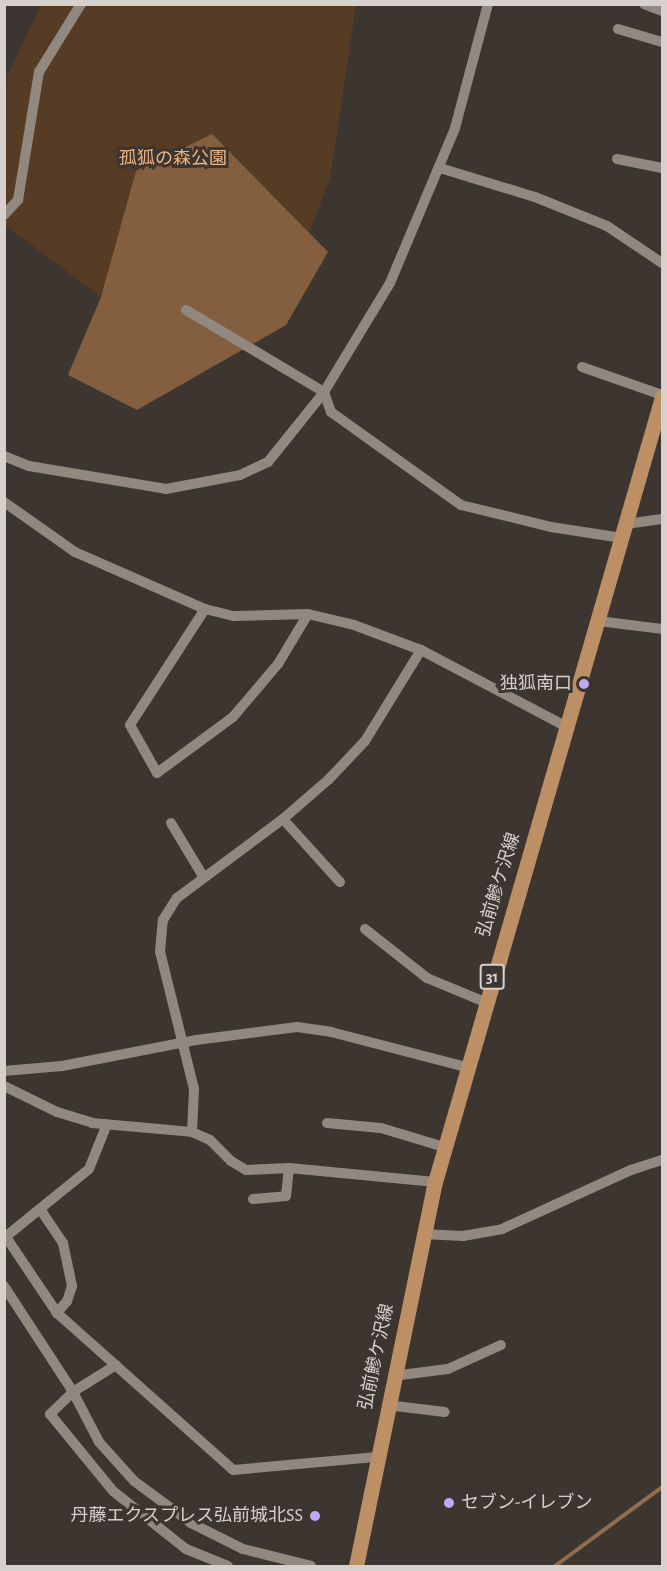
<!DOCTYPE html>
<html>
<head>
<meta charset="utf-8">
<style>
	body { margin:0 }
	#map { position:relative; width:667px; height:1571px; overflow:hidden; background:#3d3630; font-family:"Alegreya Sans","Noto Sans JP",sans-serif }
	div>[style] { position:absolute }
	.green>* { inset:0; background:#573c25 }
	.forest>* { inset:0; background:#835f40 }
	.stream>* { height:4px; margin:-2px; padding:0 2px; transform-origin:2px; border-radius:2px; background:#916d4d }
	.minor>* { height:10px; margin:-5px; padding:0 5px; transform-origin:5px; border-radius:5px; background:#918880 }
	.major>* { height:15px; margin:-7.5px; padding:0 7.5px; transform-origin:7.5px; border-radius:7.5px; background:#bd8f65 }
	.dots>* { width:16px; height:16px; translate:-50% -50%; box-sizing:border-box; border:3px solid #3d3630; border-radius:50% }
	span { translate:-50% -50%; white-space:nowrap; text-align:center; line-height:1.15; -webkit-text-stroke:6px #3d3630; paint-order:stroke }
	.shield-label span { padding:2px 4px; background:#3d3630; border:2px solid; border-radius:4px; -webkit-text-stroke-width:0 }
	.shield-label { font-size:16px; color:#d6d1cd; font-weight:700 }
	.park-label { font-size:18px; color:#eeb482 }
	.poi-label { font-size:18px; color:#d6d1cd }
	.right { translate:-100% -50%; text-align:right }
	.left { translate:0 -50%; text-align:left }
	.street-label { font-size:18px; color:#d6d1cd }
	.frame { position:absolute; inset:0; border:6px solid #d6d1cd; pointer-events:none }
</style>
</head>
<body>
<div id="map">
	<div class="green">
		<i style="clip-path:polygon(41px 5px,356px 5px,330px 179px,269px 336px,137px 324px,5px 225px,7px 77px)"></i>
	</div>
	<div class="forest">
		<i style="clip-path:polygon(212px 134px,328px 252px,286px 325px,137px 410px,68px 375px,101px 297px,136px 171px)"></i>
	</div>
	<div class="stream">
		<i style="left:555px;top:1566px;width:133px;rotate:-36.4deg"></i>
	</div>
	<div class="minor">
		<i style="left:644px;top:4px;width:19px;rotate:21deg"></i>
		<i style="left:618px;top:29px;width:46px;rotate:16.5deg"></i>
		<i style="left:617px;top:159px;width:46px;rotate:11.3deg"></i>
		<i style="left:440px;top:168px;width:99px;rotate:17deg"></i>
		<i style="left:535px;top:197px;width:78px;rotate:21.9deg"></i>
		<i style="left:607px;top:226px;width:66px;rotate:33.9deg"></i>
		<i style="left:4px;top:215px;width:21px;rotate:-47deg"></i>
		<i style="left:18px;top:200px;width:130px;rotate:-80.7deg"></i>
		<i style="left:39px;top:72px;width:80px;rotate:-58.3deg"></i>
		<i style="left:186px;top:310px;width:161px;rotate:30.7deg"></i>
		<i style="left:324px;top:392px;width:21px;rotate:71deg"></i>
		<i style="left:331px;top:412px;width:160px;rotate:35.6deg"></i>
		<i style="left:461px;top:505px;width:93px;rotate:13.7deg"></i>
		<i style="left:551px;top:527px;width:72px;rotate:8.8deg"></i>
		<i style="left:582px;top:367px;width:85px;rotate:19.3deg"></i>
		<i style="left:4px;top:456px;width:27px;rotate:22deg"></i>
		<i style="left:29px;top:466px;width:139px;rotate:9.5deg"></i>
		<i style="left:166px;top:489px;width:75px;rotate:-10.7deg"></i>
		<i style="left:240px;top:475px;width:31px;rotate:-25deg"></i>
		<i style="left:268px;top:462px;width:90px;rotate:-51.3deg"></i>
		<i style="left:324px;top:392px;width:127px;rotate:-58.8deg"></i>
		<i style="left:390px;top:283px;width:168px;rotate:-67.2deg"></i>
		<i style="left:455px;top:128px;width:128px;rotate:-75.1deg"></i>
		<i style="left:4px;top:502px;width:87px;rotate:35.2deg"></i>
		<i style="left:75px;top:552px;width:142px;rotate:23.7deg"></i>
		<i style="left:205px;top:609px;width:30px;rotate:14deg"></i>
		<i style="left:234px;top:616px;width:74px;rotate:-1.5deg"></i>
		<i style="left:308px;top:614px;width:47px;rotate:13.4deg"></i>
		<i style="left:354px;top:625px;width:72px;rotate:20.5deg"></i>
		<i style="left:421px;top:650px;width:165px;rotate:27.8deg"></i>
		<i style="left:626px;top:524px;width:36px;rotate:-8deg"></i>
		<i style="left:205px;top:609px;width:138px;rotate:122.9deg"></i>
		<i style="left:130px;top:725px;width:55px;rotate:60.6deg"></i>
		<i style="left:157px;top:773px;width:94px;rotate:-36.4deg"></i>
		<i style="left:233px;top:717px;width:70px;rotate:-49.7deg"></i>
		<i style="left:278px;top:664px;width:58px;rotate:-59deg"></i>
		<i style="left:598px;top:621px;width:64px;rotate:7.1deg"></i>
		<i style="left:283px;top:819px;width:85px;rotate:47.9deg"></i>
		<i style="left:171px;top:823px;width:62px;rotate:58.9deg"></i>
		<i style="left:365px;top:929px;width:79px;rotate:38.3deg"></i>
		<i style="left:427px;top:978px;width:63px;rotate:22.5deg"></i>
		<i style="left:4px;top:1071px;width:58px;rotate:-4.9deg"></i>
		<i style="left:62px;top:1066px;width:136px;rotate:-11deg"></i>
		<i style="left:196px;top:1040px;width:102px;rotate:-7.3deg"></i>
		<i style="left:297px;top:1027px;width:34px;rotate:8deg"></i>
		<i style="left:331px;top:1032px;width:139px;rotate:14.5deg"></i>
		<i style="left:4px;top:1086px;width:59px;rotate:26.1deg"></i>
		<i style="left:57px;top:1112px;width:37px;rotate:17deg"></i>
		<i style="left:92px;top:1123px;width:100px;rotate:5.1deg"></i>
		<i style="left:192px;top:1132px;width:20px;rotate:24deg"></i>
		<i style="left:210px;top:1140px;width:30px;rotate:45deg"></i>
		<i style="left:231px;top:1161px;width:17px;rotate:31deg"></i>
		<i style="left:246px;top:1170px;width:43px;rotate:-2.7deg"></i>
		<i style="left:289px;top:1168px;width:147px;rotate:5.5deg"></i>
		<i style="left:327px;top:1123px;width:54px;rotate:5.3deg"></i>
		<i style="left:381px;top:1128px;width:66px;rotate:16.8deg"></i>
		<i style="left:192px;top:1132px;width:43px;rotate:-87.3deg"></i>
		<i style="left:194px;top:1089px;width:141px;rotate:-103.9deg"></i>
		<i style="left:160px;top:952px;width:32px;rotate:-85deg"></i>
		<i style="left:163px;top:920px;width:26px;rotate:-58deg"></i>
		<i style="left:177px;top:898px;width:132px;rotate:-36.7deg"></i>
		<i style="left:283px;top:819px;width:61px;rotate:-41deg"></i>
		<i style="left:329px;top:779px;width:52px;rotate:-46.5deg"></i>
		<i style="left:365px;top:741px;width:107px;rotate:-58.4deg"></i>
		<i style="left:253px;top:1199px;width:33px;rotate:-5deg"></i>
		<i style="left:286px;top:1196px;width:28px;rotate:-84deg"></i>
		<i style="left:40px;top:1209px;width:41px;rotate:55.9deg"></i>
		<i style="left:63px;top:1243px;width:44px;rotate:78.2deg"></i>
		<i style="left:72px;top:1286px;width:16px;rotate:108deg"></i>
		<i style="left:67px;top:1301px;width:16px;rotate:130deg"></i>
		<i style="left:423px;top:1234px;width:40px;rotate:2.9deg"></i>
		<i style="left:463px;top:1236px;width:40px;rotate:-10deg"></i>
		<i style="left:502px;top:1229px;width:142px;rotate:-24.6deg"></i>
		<i style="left:631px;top:1170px;width:33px;rotate:-18deg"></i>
		<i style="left:6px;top:1237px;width:92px;rotate:56.1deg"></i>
		<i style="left:57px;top:1313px;width:236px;rotate:41.7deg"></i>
		<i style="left:233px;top:1470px;width:145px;rotate:-5.2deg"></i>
		<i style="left:4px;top:1238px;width:109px;rotate:-39.1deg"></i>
		<i style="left:89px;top:1169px;width:48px;rotate:-68.2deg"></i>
		<i style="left:4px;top:1286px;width:126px;rotate:56.9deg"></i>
		<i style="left:73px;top:1392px;width:56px;rotate:62.5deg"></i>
		<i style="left:99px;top:1442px;width:52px;rotate:48.1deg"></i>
		<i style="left:134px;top:1481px;width:71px;rotate:36.4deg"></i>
		<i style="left:191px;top:1523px;width:58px;rotate:26.6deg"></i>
		<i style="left:243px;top:1549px;width:70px;rotate:14deg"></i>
		<i style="left:116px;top:1365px;width:51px;rotate:147.9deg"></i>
		<i style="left:73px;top:1392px;width:32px;rotate:136deg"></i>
		<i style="left:50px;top:1414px;width:99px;rotate:50.7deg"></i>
		<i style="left:113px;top:1491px;width:93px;rotate:38.5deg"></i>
		<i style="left:186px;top:1549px;width:45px;rotate:22deg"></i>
		<i style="left:393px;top:1376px;width:55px;rotate:-7.3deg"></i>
		<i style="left:448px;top:1369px;width:58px;rotate:-24.4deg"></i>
		<i style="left:387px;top:1405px;width:58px;rotate:6.9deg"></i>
	</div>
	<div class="major">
		<i style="left:356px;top:1566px;width:392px;rotate:-78.4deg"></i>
		<i style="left:435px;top:1182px;width:817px;rotate:-73.87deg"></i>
	</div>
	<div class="dots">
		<i style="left:584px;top:684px;background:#c1a8f3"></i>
		<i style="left:449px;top:1503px;background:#c1a8f3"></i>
		<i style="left:315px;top:1516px;background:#c1a8f3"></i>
	</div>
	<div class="shield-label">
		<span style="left:492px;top:977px">31</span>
	</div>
	<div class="park-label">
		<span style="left:173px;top:159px">孤狐の森公園</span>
	</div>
	<div class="poi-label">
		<span class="right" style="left:572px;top:684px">独狐南口</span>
		<span class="left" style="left:461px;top:1503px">セブン-イレブン</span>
		<span class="right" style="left:303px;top:1516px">丹藤エクスプレス弘前城北SS</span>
	</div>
	<div class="street-label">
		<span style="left:499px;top:885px;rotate:-73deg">弘前鰺ケ沢線</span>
		<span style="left:377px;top:1357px;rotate:-78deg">弘前鰺ケ沢線</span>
	</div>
	<div class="frame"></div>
</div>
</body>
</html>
